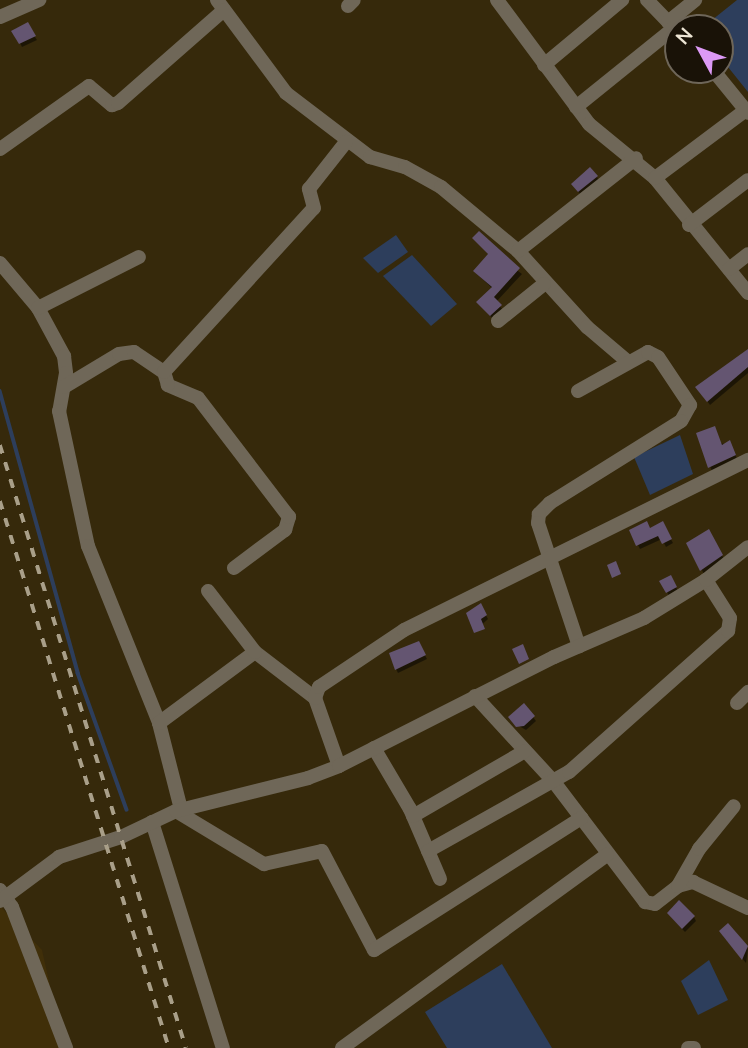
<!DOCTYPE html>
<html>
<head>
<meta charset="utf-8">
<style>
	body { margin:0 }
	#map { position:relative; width:748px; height:1048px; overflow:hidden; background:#36290b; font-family:"Nunito Sans",sans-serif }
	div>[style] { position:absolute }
	.built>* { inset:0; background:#402f09 }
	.water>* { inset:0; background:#2d3e5c }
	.shadow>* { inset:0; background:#0007 }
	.stream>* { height:3.5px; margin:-1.75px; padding:0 1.75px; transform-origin:1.75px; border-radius:1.75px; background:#2d3e5c }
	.building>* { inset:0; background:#645571 }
	.minor>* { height:14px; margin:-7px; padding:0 7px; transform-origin:7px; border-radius:7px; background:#6f6758 }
	.rail>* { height:3.5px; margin-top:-1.75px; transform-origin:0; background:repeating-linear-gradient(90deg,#a99f89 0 9px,transparent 0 18px) }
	span { translate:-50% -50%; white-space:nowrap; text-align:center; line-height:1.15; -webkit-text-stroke:6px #191207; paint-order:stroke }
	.north { position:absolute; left:664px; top:14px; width:70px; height:70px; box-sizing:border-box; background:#191207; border:2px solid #6e6659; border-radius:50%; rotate:311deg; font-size:19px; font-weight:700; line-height:28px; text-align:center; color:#ede5d4 }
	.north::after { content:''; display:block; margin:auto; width:24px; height:32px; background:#dc99f5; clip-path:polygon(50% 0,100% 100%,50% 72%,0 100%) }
</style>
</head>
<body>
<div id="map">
	<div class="built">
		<i style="clip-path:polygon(0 906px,42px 950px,64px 1048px,0 1048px)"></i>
	</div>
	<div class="water">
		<i style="clip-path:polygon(737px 0,748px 0,748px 92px,720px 57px,720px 28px,702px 28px)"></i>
		<i style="clip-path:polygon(396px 235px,408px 252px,378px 273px,363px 258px)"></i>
		<i style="clip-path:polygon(412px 255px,457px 304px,431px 326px,383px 276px)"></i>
		<i style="clip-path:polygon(680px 435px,693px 474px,650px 495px,634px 457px)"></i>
		<i style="clip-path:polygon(709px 960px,728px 1000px,698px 1015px,681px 981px)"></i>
		<i style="clip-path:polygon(502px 964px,552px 1048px,447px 1048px,425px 1012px)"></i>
	</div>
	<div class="shadow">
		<i style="clip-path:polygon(27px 25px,37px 40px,22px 47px,14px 31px)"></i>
		<i style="clip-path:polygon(597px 177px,599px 181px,581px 195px,575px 188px)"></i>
		<i style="clip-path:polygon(474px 238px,522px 274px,496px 302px,504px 311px,494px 320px,478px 302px,493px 289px,475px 272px,489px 255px)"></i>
		<i style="clip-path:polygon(748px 350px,748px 373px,710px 405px,700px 391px)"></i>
		<i style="clip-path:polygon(698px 435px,732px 447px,737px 459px,712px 471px)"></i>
		<i style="clip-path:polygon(662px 523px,673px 543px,666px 547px,662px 539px,640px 549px,631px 531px,650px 530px)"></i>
		<i style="clip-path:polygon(709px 532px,724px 559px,704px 574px,688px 544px)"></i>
		<i style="clip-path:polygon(670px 577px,678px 591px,669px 596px,662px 581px)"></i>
		<i style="clip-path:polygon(481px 606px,488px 619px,475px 631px)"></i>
		<i style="clip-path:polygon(419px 644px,427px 659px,398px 673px,396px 669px)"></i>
		<i style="clip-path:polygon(533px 717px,536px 721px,526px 730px,512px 722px)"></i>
		<i style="clip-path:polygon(671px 917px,694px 917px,696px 921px,685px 932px)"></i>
		<i style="clip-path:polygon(727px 925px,748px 949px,746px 963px,723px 936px)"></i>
	</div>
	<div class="stream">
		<i style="left:0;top:391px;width:293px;rotate:74.5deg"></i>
		<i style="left:78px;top:673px;width:145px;rotate:70.3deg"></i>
	</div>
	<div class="building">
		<i style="clip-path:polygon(28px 22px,36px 36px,19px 44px,11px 31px)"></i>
		<i style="clip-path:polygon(590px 167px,598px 176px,578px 192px,571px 184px)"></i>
		<i style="clip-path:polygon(479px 231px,520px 268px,494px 297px,502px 305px,490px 316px,476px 302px,492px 287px,473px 271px,488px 254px,472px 238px)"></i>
		<i style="clip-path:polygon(748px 349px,748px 367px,707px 402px,695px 387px)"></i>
		<i style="clip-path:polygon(715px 426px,722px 445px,730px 440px,736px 455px,708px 468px,696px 433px)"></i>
		<i style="clip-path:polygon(647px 521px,650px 528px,663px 521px,672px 539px,662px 544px,658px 536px,636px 546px,629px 530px)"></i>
		<i style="clip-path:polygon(709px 529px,723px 555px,700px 571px,686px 543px)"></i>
		<i style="clip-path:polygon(616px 561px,621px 574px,612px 578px,607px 565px)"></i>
		<i style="clip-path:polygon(671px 575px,677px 587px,666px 593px,659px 581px)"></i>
		<i style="clip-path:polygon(481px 603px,487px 615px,481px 619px,485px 629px,474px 633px,466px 613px)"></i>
		<i style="clip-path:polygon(419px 641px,426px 655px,395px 670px,389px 653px)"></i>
		<i style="clip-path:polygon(523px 644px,529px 659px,519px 664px,512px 649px)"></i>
		<i style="clip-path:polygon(524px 703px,535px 716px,524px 726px,516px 727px,508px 717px)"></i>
		<i style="clip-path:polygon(679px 900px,695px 916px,682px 929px,667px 913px)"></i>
		<i style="clip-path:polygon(728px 923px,748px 946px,742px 960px,719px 931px)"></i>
	</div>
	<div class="minor">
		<i style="left:217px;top:0;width:116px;rotate:53.4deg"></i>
		<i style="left:286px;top:93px;width:106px;rotate:37.3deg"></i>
		<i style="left:370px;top:157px;width:36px;rotate:16deg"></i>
		<i style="left:405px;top:167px;width:41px;rotate:29.1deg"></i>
		<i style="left:441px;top:187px;width:100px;rotate:39.7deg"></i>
		<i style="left:518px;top:251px;width:103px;rotate:47.8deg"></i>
		<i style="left:587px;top:327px;width:52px;rotate:40.4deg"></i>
		<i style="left:497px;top:0;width:154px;rotate:53.4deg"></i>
		<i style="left:589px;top:124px;width:85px;rotate:39.3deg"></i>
		<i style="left:655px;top:178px;width:148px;rotate:51deg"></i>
		<i style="left:647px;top:0;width:45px;rotate:45.9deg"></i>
		<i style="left:348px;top:6px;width:8px;rotate:-45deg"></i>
		<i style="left:0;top:17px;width:43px;rotate:-23.6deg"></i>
		<i style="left:668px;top:22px;width:35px;rotate:-39deg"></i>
		<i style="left:544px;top:65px;width:102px;rotate:-39.8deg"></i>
		<i style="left:713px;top:70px;width:55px;rotate:50.9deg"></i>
		<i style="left:576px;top:107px;width:126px;rotate:-38.9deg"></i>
		<i style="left:0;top:149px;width:109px;rotate:-35.3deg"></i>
		<i style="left:89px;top:86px;width:30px;rotate:40deg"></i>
		<i style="left:112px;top:105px;width:6px;rotate:-18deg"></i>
		<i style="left:118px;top:103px;width:141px;rotate:-41.3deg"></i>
		<i style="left:655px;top:178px;width:114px;rotate:-36.8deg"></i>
		<i style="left:689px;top:225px;width:74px;rotate:-37.3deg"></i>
		<i style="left:518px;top:251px;width:150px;rotate:-38.2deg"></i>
		<i style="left:0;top:263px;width:59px;rotate:49.8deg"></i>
		<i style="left:38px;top:308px;width:55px;rotate:61.6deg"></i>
		<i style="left:64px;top:356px;width:17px;rotate:83deg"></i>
		<i style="left:66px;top:373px;width:39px;rotate:100deg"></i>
		<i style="left:59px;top:411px;width:138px;rotate:77.9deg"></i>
		<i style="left:88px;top:546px;width:191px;rotate:68.1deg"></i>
		<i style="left:159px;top:723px;width:89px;rotate:75.7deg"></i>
		<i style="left:729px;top:269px;width:24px;rotate:-38deg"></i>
		<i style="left:38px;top:308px;width:113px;rotate:-26.8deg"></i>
		<i style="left:498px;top:321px;width:59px;rotate:-38.8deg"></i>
		<i style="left:64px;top:387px;width:64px;rotate:-31deg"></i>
		<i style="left:119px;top:354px;width:15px;rotate:-8deg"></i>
		<i style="left:134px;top:352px;width:36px;rotate:34deg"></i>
		<i style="left:578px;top:391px;width:80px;rotate:-29.1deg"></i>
		<i style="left:648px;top:352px;width:11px;rotate:27deg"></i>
		<i style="left:658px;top:357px;width:58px;rotate:56.3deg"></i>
		<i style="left:690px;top:405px;width:18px;rotate:119deg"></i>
		<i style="left:681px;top:421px;width:155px;rotate:148deg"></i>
		<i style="left:550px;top:503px;width:16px;rotate:135deg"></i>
		<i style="left:539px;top:514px;width:9px;rotate:96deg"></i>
		<i style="left:538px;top:523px;width:130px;rotate:71.6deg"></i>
		<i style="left:234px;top:568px;width:64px;rotate:-36.7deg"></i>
		<i style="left:285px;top:530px;width:14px;rotate:-73deg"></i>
		<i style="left:289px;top:517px;width:150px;rotate:-127.4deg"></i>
		<i style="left:198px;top:398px;width:33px;rotate:-157deg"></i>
		<i style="left:168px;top:385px;width:14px;rotate:-107deg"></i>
		<i style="left:164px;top:372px;width:222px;rotate:-47.6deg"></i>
		<i style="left:314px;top:208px;width:20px;rotate:-105deg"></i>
		<i style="left:309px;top:189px;width:60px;rotate:-51.8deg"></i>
		<i style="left:255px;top:652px;width:76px;rotate:37.5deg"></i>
		<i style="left:475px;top:696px;width:117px;rotate:47.4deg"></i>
		<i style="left:554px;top:782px;width:151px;rotate:52.8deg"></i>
		<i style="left:645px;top:902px;width:10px;rotate:11deg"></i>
		<i style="left:655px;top:904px;width:29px;rotate:-38deg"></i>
		<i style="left:678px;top:886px;width:16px;rotate:-15deg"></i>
		<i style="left:693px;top:882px;width:61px;rotate:25.3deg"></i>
		<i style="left:737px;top:703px;width:16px;rotate:-45deg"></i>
		<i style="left:159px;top:723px;width:119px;rotate:-36.5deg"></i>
		<i style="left:255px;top:652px;width:77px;rotate:-127.6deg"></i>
		<i style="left:374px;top:748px;width:71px;rotate:59.5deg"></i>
		<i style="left:410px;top:809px;width:76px;rotate:66.8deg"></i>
		<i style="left:339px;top:766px;width:72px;rotate:-109.4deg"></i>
		<i style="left:315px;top:698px;width:12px;rotate:-70deg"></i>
		<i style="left:319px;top:687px;width:102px;rotate:-33.8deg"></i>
		<i style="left:404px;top:630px;width:384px;rotate:-26.3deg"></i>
		<i style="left:176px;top:811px;width:103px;rotate:31.1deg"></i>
		<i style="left:264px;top:864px;width:59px;rotate:-12.6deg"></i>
		<i style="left:322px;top:851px;width:112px;rotate:62.3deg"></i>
		<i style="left:374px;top:950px;width:246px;rotate:-32.5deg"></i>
		<i style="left:413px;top:816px;width:129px;rotate:-30.1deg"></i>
		<i style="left:152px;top:822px;width:237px;rotate:72.6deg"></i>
		<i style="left:428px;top:851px;width:162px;rotate:-29.3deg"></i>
		<i style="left:569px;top:772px;width:213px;rotate:-41.6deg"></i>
		<i style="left:728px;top:631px;width:13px;rotate:-81deg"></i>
		<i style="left:730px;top:618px;width:45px;rotate:-122.3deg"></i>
		<i style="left:678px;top:886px;width:43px;rotate:-60.4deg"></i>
		<i style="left:699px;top:849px;width:55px;rotate:-50.9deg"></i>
		<i style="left:0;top:890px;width:21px;rotate:55deg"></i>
		<i style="left:12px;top:907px;width:151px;rotate:69deg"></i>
		<i style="left:0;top:901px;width:74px;rotate:-36.7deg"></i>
		<i style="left:59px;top:857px;width:65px;rotate:-17.9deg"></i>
		<i style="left:121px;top:837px;width:61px;rotate:-25.3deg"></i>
		<i style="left:176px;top:811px;width:136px;rotate:-14deg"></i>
		<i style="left:308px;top:778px;width:33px;rotate:-21deg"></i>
		<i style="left:339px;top:766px;width:241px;rotate:-26.9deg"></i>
		<i style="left:554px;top:657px;width:98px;rotate:-23.4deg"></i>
		<i style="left:644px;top:618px;width:73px;rotate:-31.5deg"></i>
		<i style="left:706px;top:580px;width:53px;rotate:-38.2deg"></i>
		<i style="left:342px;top:1048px;width:328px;rotate:-36.1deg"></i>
		<i style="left:688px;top:1048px;width:6px"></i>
	</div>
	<div class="rail">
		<i style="left:0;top:445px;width:631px;rotate:72.86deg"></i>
		<i style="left:0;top:501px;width:573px;rotate:72.83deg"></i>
	</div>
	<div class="north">N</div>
</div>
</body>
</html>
